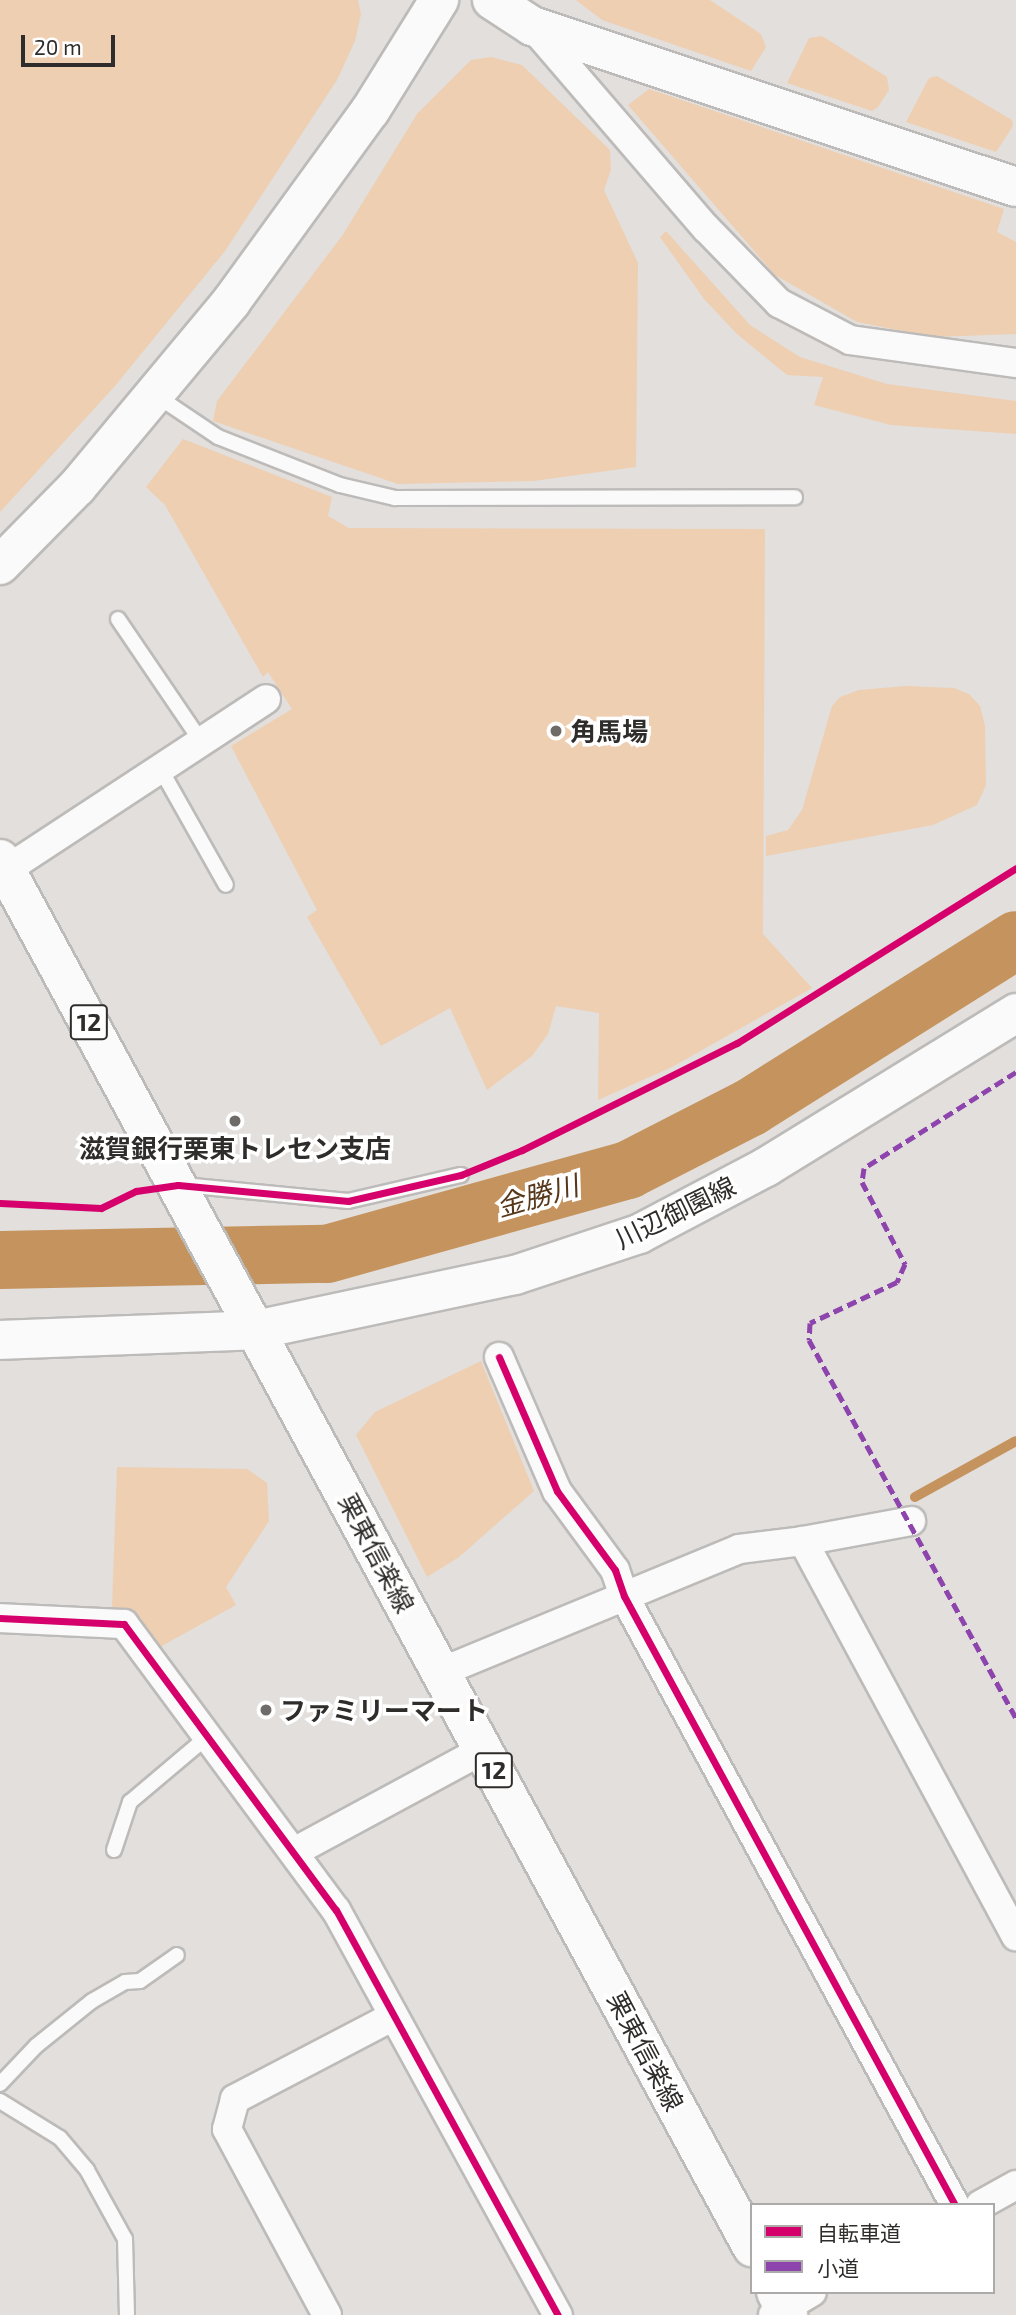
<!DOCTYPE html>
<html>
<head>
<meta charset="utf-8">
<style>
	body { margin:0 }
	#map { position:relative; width:1016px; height:2315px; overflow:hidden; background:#e2dfdc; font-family:"Exo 2","Noto Sans JP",sans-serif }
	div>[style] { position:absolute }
	.green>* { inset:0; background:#eecfb2 }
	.stream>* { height:10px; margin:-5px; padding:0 5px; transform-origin:5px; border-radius:5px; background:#c5935d }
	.river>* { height:58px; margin:-29px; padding:0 29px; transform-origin:29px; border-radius:29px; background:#c5935d }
	.roads { filter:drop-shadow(2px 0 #bdbbb9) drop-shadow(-2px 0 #bdbbb9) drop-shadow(0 2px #bdbbb9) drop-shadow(0 -2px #bdbbb9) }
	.lane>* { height:14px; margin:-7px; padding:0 7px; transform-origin:7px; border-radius:7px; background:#fbfafa }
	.street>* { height:28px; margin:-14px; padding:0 14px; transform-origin:14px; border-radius:14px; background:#fbfafa }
	.secondary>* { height:38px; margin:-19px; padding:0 19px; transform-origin:19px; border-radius:19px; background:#fbfafa }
	.primary>* { height:38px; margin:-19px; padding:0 19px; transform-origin:19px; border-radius:19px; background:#fbfafa }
	.quiet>* { height:5px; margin-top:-2.5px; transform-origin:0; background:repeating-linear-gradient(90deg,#8e44ad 0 10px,transparent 0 15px) }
	.cycleway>* { height:7px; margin:-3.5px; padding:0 3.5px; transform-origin:3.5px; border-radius:3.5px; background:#d6006c }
	.dots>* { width:19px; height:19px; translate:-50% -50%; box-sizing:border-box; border:4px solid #fff; border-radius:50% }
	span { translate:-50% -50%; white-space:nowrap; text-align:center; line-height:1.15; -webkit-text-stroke:7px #fff; paint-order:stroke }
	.shield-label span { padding:2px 5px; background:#fff; border:2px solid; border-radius:5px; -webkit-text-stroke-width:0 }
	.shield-label { font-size:24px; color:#2f2d2b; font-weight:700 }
	.poi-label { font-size:26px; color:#2f2d2b; font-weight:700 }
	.left { translate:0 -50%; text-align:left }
	.street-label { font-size:26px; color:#2f2d2b }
	.water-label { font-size:28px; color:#57381b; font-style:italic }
	.legend { position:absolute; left:750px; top:2203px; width:245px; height:91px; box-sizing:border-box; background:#fff; border:2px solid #acabaa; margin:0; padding:9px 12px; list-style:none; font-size:21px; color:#2f2d2b }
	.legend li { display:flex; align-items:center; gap:14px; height:35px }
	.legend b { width:35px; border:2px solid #acabaa }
	.scale { position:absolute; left:21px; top:35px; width:94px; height:32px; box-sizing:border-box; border:4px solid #2f2d2b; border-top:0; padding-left:9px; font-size:21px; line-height:24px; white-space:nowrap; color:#2f2d2b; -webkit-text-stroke:5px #fff; paint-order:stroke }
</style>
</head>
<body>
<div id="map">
	<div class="green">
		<i style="clip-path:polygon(0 0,358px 0,361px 14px,355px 41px,337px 80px,225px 251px,115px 386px,0 512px)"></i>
		<i style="clip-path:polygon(576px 0,710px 0,761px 34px,766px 47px,751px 71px,602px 20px)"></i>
		<i style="clip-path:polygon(822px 36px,887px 77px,889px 90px,878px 107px,872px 111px,787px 83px,809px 38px)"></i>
		<i style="clip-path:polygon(491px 57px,522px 65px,610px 150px,611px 170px,604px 190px,638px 263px,636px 467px,533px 481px,398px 484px,213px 421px,217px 401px,342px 236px,417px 114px,471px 60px)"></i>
		<i style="clip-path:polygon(937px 76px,1012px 120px,1013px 126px,996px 152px,906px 122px,929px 78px)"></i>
		<i style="clip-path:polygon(649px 89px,1004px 209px,997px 232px,1016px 242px,1016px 334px,933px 337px,857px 322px,775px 275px,628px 105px)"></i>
		<i style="clip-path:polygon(666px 231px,750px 325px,800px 357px,887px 384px,1016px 401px,1016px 434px,891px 425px,814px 405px,823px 377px,787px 375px,737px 334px,704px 299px,660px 237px)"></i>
		<i style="clip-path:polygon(183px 439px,332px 497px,328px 516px,349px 528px,765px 529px,763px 934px,812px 988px,672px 1067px,598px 1100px,599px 1013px,556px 1006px,548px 1034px,532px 1056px,487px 1090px,450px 1008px,381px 1046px,307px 917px,317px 910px,231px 746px,292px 709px,268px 672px,263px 677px,165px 505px,146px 487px)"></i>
		<i style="clip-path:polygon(906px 686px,954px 688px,969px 694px,980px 706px,985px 726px,986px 785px,977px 805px,933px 825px,766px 856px,766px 836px,788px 830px,802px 810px,832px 706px,840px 697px,859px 690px)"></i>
		<i style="clip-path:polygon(481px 1361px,534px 1491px,459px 1557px,427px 1577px,356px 1435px,375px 1412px)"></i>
		<i style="clip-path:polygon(117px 1467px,247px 1469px,267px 1483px,269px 1521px,226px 1587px,236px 1605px,158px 1648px,130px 1611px,112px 1607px)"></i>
	</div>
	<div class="stream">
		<i style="left:915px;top:1497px;width:115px;rotate:-29deg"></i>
	</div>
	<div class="river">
		<i style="left:0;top:1260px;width:327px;rotate:-1.1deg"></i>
		<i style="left:327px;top:1254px;width:313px;rotate:-15.6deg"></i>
		<i style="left:628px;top:1170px;width:138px;rotate:-27.1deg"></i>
		<i style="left:751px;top:1107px;width:313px;rotate:-32.2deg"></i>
	</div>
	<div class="roads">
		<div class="lane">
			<i style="left:157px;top:396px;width:73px;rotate:33.9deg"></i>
			<i style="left:218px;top:437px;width:131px;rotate:21.5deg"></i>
			<i style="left:340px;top:485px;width:57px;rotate:13.3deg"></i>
			<i style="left:395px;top:498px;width:400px;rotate:-0.1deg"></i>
			<i style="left:118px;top:619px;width:148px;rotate:55.8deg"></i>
			<i style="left:160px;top:768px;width:134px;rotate:60.6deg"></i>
			<i style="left:183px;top:1185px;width:166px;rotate:5.5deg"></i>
			<i style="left:348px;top:1201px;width:116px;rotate:-13deg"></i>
			<i style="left:114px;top:1850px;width:51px;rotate:-71.6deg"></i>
			<i style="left:130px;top:1802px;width:101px;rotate:-40.2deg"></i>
			<i style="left:0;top:2084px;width:52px;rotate:-46.5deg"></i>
			<i style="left:36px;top:2046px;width:72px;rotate:-38.8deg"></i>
			<i style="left:92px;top:2001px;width:38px;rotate:-30deg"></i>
			<i style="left:125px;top:1982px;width:15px;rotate:-4deg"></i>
			<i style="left:140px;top:1981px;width:45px;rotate:-35.1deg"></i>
			<i style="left:0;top:2101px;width:70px;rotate:31.7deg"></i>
			<i style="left:60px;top:2138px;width:42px;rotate:49.8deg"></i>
			<i style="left:87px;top:2170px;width:79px;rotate:61.2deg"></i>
			<i style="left:125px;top:2239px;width:76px;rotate:88.5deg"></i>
		</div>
		<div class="street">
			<i style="left:532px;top:26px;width:267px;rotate:49.3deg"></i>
			<i style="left:706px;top:228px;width:105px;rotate:45.8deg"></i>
			<i style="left:779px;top:303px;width:80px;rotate:27.5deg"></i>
			<i style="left:850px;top:340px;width:168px;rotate:7.9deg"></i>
			<i style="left:6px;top:870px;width:311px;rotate:-33.3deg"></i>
			<i style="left:499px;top:1357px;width:146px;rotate:66.6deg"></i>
			<i style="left:557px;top:1491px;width:98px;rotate:53.7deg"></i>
			<i style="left:615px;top:1570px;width:28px;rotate:71deg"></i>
			<i style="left:624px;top:1596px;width:693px;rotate:61.48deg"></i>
			<i style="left:803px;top:1541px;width:110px;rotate:-10.5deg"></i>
			<i style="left:0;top:1618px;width:124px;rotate:2.8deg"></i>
			<i style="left:124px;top:1624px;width:356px;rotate:53.5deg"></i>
			<i style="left:336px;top:1910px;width:462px;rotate:61.3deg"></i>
			<i style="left:441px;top:1672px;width:322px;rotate:-22.4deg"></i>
			<i style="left:739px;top:1549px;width:64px;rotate:-7.1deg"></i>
			<i style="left:803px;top:1541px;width:449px;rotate:61.7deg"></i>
			<i style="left:294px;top:1852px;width:215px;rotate:-28.4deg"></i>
			<i style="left:980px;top:2205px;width:41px;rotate:-29.1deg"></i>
			<i style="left:327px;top:2315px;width:211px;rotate:-118.3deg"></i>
			<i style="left:227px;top:2129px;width:31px;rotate:-75deg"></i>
			<i style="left:235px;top:2099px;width:179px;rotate:-27.6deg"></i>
			<i style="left:773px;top:2315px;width:45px;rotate:-30.5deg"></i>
		</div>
		<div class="secondary">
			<i style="left:492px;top:0;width:48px;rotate:33deg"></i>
			<i style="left:532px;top:26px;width:510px;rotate:18.4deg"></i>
			<i style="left:0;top:565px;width:110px;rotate:-45.4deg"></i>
			<i style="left:77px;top:487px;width:241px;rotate:-50.2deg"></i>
			<i style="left:231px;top:302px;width:236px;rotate:-54deg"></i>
			<i style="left:370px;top:111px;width:131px;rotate:-58.1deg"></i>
			<i style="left:0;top:1340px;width:256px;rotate:-2.2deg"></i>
			<i style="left:256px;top:1330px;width:265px;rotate:-12deg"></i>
			<i style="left:515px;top:1275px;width:131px;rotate:-18.3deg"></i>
			<i style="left:639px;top:1234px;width:144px;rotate:-27.8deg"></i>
			<i style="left:766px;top:1167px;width:294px;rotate:-31.6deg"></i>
		</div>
		<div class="primary">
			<i style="left:0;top:859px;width:1579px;rotate:61.55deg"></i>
			<i style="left:776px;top:2292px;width:26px;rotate:62deg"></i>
		</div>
	</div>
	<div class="quiet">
		<i style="left:1016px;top:1072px;width:180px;rotate:147.7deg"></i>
		<i style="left:864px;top:1168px;width:14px;rotate:98deg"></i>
		<i style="left:862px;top:1182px;width:93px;rotate:62.3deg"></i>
		<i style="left:905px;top:1264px;width:20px;rotate:114deg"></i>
		<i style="left:897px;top:1282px;width:96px;rotate:154.8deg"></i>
		<i style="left:810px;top:1323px;width:17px;rotate:93deg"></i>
		<i style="left:809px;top:1340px;width:431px;rotate:61.3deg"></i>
	</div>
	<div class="cycleway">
		<i style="left:0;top:1203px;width:101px;rotate:2.8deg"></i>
		<i style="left:101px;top:1208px;width:39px;rotate:-26deg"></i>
		<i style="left:136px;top:1191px;width:42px;rotate:-8.1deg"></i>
		<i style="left:178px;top:1185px;width:171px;rotate:5.4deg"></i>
		<i style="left:348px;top:1201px;width:116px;rotate:-13deg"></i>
		<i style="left:461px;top:1175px;width:66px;rotate:-22.3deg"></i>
		<i style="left:522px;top:1150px;width:240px;rotate:-26.5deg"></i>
		<i style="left:737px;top:1043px;width:329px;rotate:-32.1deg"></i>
		<i style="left:499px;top:1357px;width:146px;rotate:66.6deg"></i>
		<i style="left:557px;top:1491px;width:98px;rotate:53.7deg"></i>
		<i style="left:615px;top:1570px;width:28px;rotate:71deg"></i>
		<i style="left:624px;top:1596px;width:693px;rotate:61.48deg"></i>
		<i style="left:0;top:1618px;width:124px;rotate:2.8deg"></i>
		<i style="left:124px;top:1624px;width:356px;rotate:53.5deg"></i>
		<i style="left:336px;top:1910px;width:462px;rotate:61.3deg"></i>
	</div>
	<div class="dots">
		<i style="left:556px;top:731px;background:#6e6b69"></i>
		<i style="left:235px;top:1121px;background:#6e6b69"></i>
		<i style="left:266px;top:1710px;background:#6e6b69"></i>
	</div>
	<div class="shield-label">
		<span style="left:89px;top:1022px">12</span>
		<span style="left:494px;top:1770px">12</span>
	</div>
	<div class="poi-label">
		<span class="left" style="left:570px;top:731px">角馬場</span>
		<span style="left:235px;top:1148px">滋賀銀行栗東トレセン支店</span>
		<span class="left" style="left:280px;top:1710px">ファミリーマート</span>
	</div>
	<div class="street-label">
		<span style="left:675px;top:1212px;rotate:-26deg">川辺御園線</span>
		<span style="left:377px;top:1553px;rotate:62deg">栗東信楽線</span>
		<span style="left:646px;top:2051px;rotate:62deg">栗東信楽線</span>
	</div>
	<div class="water-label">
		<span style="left:537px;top:1195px;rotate:-16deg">金勝川</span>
	</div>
	<ul class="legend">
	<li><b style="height:9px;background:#d6006c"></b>自転車道</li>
	<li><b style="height:9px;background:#8e44ad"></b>小道</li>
	</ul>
	<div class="scale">20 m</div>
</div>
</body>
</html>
